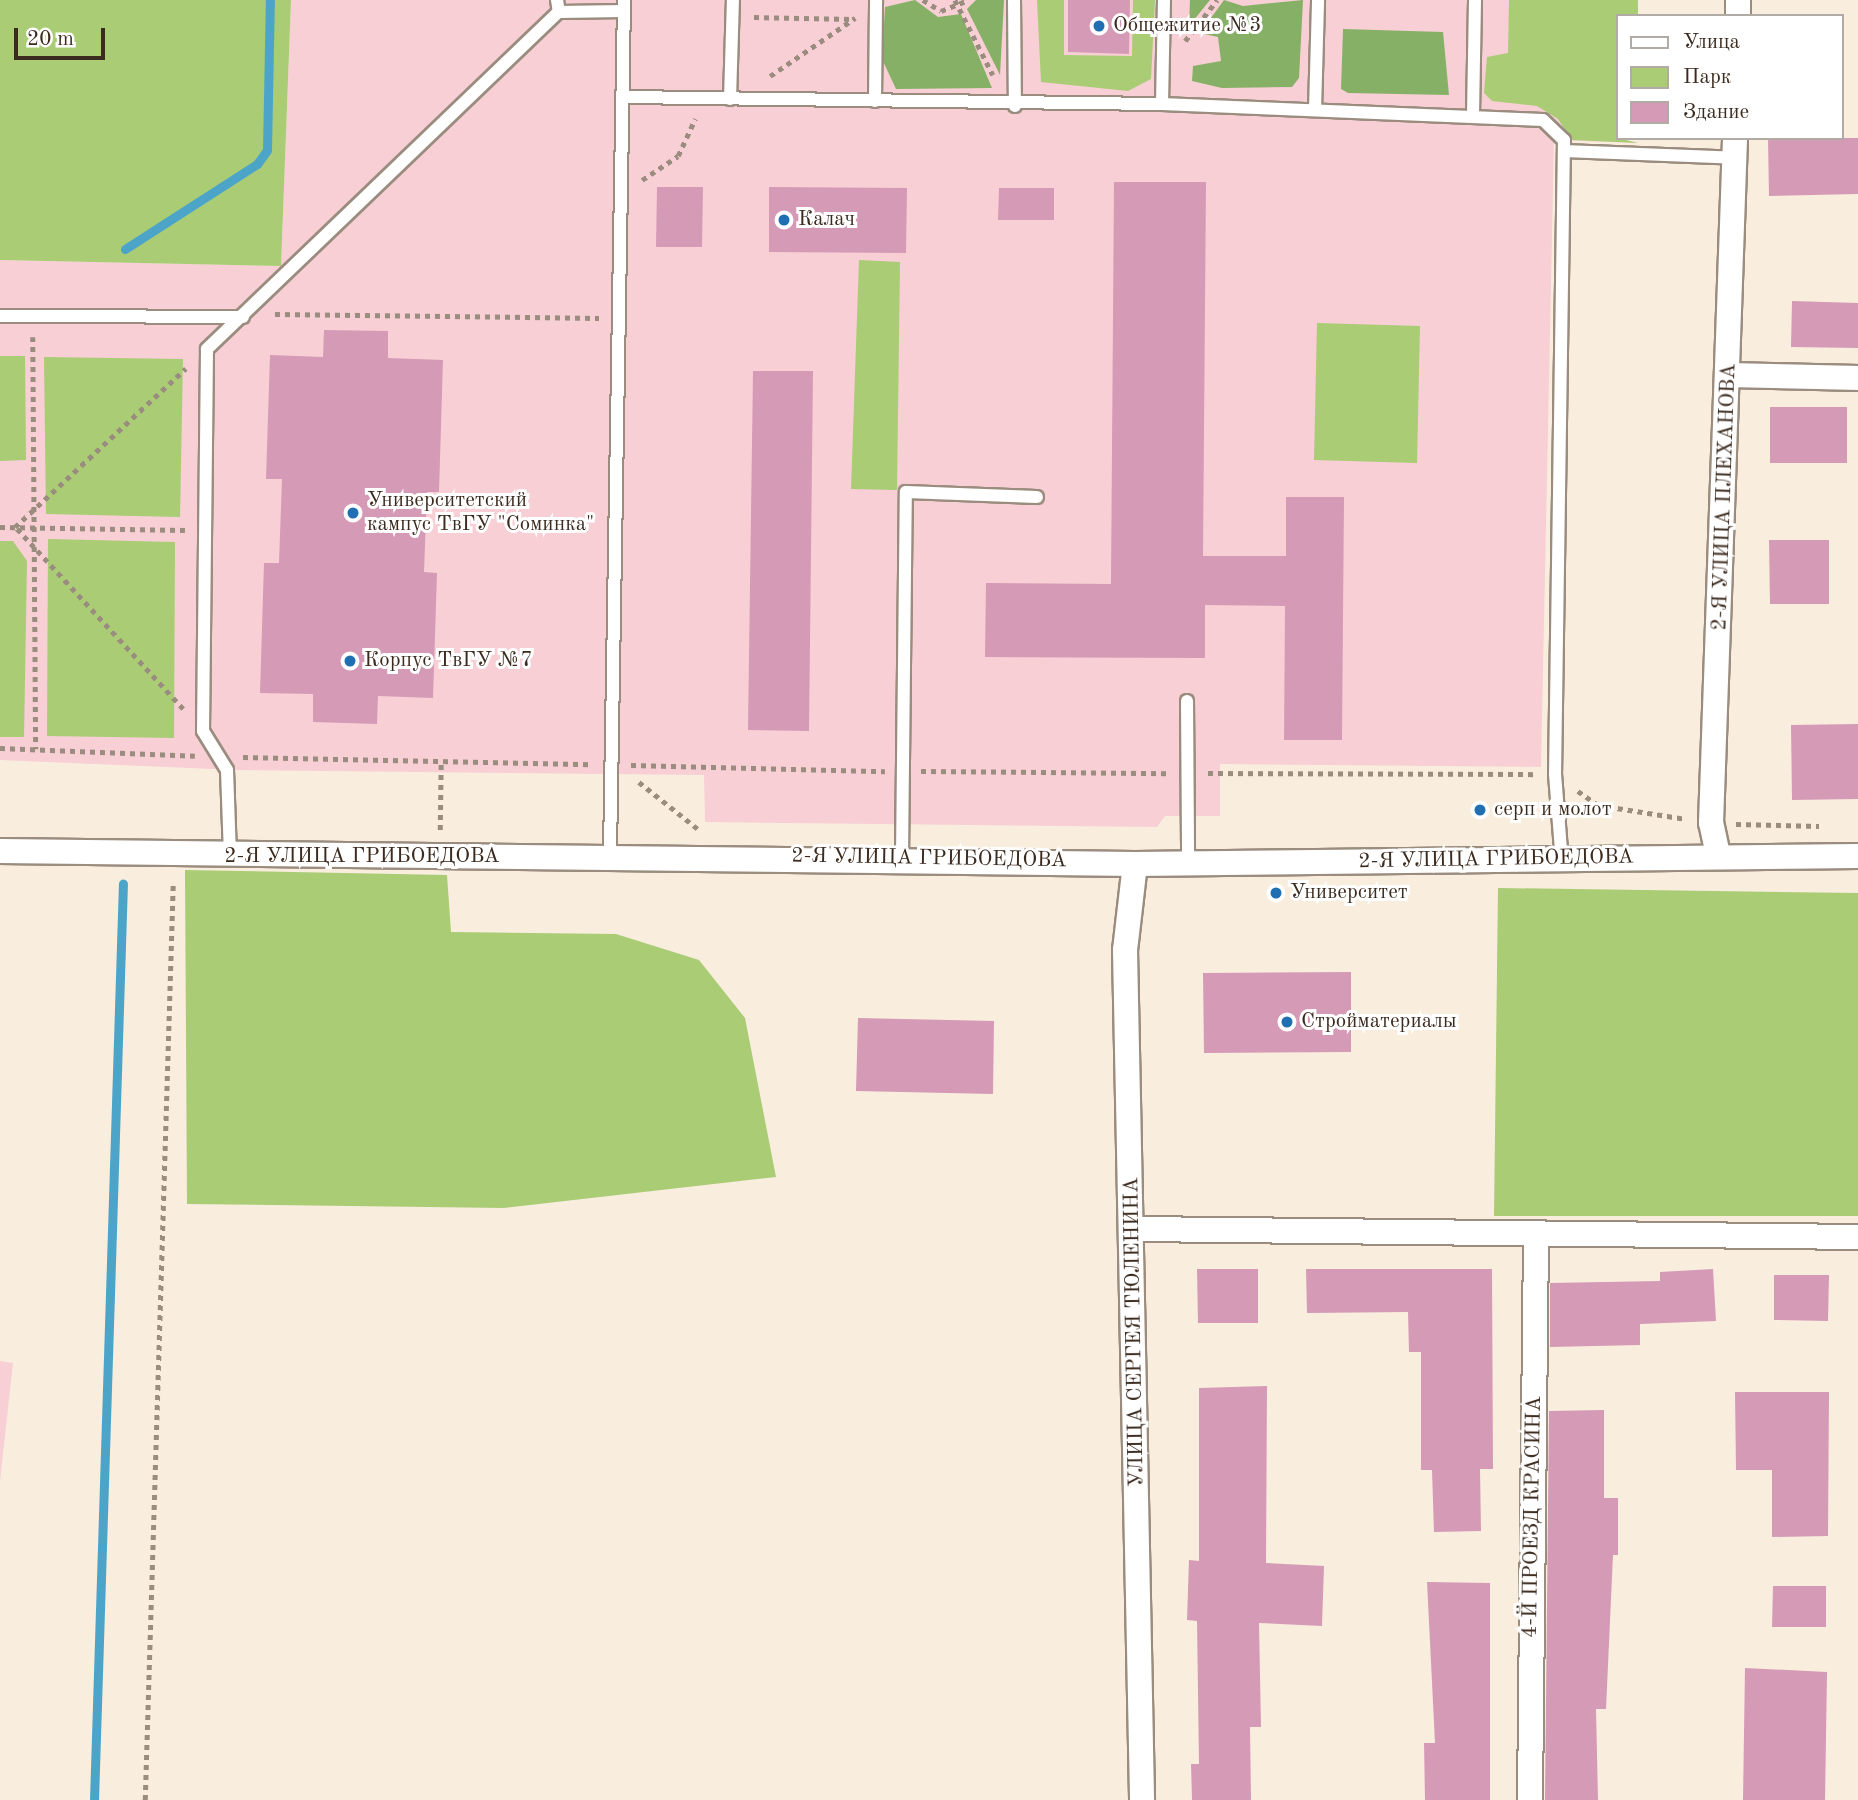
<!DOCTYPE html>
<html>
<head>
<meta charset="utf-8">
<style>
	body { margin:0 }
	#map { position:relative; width:1858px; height:1800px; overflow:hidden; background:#f9edde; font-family:"Old Standard TT",serif }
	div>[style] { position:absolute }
	.built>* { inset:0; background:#f7cfd5 }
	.green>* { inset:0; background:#a9cc75 }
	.forest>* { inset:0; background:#86b066 }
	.stream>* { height:9px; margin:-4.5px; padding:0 4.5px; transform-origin:4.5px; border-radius:4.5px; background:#4ca5c9 }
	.building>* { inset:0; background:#d59ab6 }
	.path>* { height:4.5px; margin-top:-2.25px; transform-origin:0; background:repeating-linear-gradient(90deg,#9a8c7e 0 5px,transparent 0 10px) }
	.roads { filter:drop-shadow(2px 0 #9a8c7e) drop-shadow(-2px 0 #9a8c7e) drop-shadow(0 2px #9a8c7e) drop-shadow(0 -2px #9a8c7e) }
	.lane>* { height:12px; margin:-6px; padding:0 6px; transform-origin:6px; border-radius:6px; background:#fff }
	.street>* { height:24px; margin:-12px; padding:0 12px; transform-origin:12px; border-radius:12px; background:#fff }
	.dots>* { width:19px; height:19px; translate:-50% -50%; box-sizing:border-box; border:4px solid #fff; border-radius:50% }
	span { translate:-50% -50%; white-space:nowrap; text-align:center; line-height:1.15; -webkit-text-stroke:6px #fff; paint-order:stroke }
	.poi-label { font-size:21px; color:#3b2a1e }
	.left { translate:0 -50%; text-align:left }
	.street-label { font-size:21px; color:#3b2a1e }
	.legend { position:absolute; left:1616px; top:14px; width:228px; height:126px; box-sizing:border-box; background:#fff; border:2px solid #b1aaa5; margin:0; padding:9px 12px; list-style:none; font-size:21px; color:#3b2a1e }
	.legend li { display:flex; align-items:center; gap:14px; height:35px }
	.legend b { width:35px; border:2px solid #b1aaa5 }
	.scale { position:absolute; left:14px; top:28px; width:91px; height:32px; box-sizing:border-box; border:4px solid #3b2a1e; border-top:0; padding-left:9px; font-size:21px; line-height:24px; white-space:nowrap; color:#3b2a1e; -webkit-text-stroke:5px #fff; paint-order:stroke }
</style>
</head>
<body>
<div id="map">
	<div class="built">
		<i style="clip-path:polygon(291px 0,1638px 0,1638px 16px,1618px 16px,1618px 138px,1638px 143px,1554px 140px,1541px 767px,1220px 764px,1220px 816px,1165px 816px,1157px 827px,705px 822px,704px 775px,237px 770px,0 760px,0 260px,281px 266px)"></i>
		<i style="clip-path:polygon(0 1361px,13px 1363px,0 1481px)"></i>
	</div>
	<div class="green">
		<i style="clip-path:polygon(0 0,291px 0,281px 266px,0 260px)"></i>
		<i style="clip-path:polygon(1037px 0,1064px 0,1064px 55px,1132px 56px,1133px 0,1155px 0,1151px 79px,1128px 91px,1041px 82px)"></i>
		<i style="clip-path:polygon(1509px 0,1638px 0,1638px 16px,1618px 16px,1618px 138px,1638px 143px,1572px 140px,1558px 119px,1537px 106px,1492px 101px,1484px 93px,1487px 57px,1508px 53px)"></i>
		<i style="clip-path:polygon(859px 260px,900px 262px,897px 490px,851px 489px)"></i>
		<i style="clip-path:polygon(1317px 323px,1420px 326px,1417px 463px,1314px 460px)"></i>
		<i style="clip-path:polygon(0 356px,25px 356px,26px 460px,0 461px)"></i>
		<i style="clip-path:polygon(44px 357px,183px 359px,180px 517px,46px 514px)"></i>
		<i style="clip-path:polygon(48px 539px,175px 542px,174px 738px,47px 736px)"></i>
		<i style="clip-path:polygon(0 541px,13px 541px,27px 561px,24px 737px,0 737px)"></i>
		<i style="clip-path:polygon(185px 870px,447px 875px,451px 932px,616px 934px,699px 960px,745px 1018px,776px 1177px,504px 1208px,187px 1204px)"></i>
		<i style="clip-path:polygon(1498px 888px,1858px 893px,1858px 1216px,1494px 1216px)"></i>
	</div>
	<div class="forest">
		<i style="clip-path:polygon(915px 0,938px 17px,961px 14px,992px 88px,896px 89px,882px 59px,885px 7px)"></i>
		<i style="clip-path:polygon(976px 0,1004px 0,1000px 75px,967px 9px)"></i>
		<i style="clip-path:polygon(1190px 0,1210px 0,1189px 26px)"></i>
		<i style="clip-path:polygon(1224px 0,1243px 6px,1303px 0,1299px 78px,1292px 87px,1222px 88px,1192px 81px,1193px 66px,1221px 61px,1218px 37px,1200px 33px)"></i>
		<i style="clip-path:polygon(1343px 29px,1443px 32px,1449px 95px,1348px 93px,1341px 89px)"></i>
	</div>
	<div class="stream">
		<i style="left:125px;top:249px;width:157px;rotate:-32.8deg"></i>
		<i style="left:257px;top:164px;width:17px;rotate:-54deg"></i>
		<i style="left:267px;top:150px;width:150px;rotate:-88.9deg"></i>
		<i style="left:94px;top:1800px;width:917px;rotate:-88.19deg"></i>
	</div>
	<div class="building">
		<i style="clip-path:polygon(1068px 0,1130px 0,1129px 54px,1068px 52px)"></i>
		<i style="clip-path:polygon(1768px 138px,1858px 138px,1858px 194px,1769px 196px)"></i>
		<i style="clip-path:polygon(1114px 182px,1206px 182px,1203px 556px,1286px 556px,1286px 497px,1344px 497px,1342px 740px,1284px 740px,1285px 606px,1205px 605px,1205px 658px,985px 657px,986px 583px,1111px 584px)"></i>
		<i style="clip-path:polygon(657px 187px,703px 187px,702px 247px,656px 247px)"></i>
		<i style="clip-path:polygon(769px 187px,907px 188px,906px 253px,769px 252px)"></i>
		<i style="clip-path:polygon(999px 188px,1054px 188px,1054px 220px,998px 220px)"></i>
		<i style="clip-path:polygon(1792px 301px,1858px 303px,1858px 348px,1791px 347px)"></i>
		<i style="clip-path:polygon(324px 330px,388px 331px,388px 358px,443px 360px,439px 492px,427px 492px,424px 572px,437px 573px,433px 698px,378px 696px,377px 724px,313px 722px,313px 694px,260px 693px,264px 563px,279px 563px,282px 479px,266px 479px,270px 355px,323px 357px)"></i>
		<i style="clip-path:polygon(753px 371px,813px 371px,809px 731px,748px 730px)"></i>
		<i style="clip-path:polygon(1770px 407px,1847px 407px,1847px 463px,1770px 463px)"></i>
		<i style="clip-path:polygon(1769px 540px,1829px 540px,1829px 604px,1770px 604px)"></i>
		<i style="clip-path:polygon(1858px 724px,1858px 799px,1792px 800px,1791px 725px)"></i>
		<i style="clip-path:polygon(1351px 972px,1351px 1052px,1204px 1053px,1203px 973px)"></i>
		<i style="clip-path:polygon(858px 1018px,994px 1021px,993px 1094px,856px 1091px)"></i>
		<i style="clip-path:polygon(1197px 1269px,1258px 1269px,1258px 1323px,1198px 1323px)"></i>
		<i style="clip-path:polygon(1306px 1269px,1492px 1269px,1493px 1469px,1480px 1469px,1481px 1531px,1434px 1532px,1432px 1470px,1421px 1470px,1421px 1352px,1409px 1352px,1408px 1312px,1307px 1313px)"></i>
		<i style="clip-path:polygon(1713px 1269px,1716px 1321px,1640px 1324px,1640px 1345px,1550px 1347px,1550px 1283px,1660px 1281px,1660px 1272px)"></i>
		<i style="clip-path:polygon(1774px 1275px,1829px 1275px,1828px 1321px,1774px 1320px)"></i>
		<i style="clip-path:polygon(1267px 1386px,1266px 1563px,1324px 1566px,1322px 1626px,1259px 1623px,1261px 1727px,1250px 1727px,1251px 1800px,1192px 1800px,1191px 1764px,1199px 1764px,1197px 1621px,1187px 1620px,1189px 1560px,1199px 1561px,1199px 1388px)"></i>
		<i style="clip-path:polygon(1735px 1392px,1829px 1392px,1828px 1536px,1772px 1537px,1772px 1470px,1736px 1470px)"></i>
		<i style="clip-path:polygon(1604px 1410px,1604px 1498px,1618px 1498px,1618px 1555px,1613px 1555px,1606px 1709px,1596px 1709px,1598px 1800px,1545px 1800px,1549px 1411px)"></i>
		<i style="clip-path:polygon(1427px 1582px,1490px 1583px,1490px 1800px,1425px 1800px,1424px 1743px,1435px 1743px)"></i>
		<i style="clip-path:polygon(1773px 1586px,1826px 1586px,1826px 1627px,1772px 1627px)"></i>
		<i style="clip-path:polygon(1745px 1668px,1827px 1672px,1825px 1800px,1743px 1800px)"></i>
	</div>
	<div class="path">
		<i style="left:923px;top:0;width:21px;rotate:31deg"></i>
		<i style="left:941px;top:11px;width:29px;rotate:-22deg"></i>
		<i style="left:955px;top:0;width:84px;rotate:63.1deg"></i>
		<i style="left:754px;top:17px;width:100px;rotate:1.1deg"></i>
		<i style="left:1185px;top:41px;width:52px;rotate:-52deg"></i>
		<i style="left:770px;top:76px;width:103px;rotate:-34.3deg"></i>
		<i style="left:642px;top:180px;width:43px;rotate:-33.7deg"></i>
		<i style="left:678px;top:156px;width:41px;rotate:-65.3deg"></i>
		<i style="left:275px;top:314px;width:324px;rotate:0.7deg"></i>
		<i style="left:33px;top:337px;width:412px;rotate:89.6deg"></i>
		<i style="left:0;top:527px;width:185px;rotate:0.9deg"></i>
		<i style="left:183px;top:709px;width:248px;rotate:-132.7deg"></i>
		<i style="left:15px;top:527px;width:233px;rotate:-42.9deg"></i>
		<i style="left:0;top:748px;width:195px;rotate:2.3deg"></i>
		<i style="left:243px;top:757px;width:348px;rotate:1.2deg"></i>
		<i style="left:631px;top:765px;width:254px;rotate:1.4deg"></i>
		<i style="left:921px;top:771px;width:247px;rotate:0.5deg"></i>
		<i style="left:1208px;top:773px;width:328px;rotate:0.2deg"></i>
		<i style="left:639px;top:782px;width:75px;rotate:38.5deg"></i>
		<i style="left:1578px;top:791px;width:24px;rotate:35deg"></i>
		<i style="left:1598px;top:805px;width:89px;rotate:9deg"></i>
		<i style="left:1736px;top:824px;width:83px;rotate:1.4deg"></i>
		<i style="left:440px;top:830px;width:69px;rotate:-89.2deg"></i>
		<i style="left:145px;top:1800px;width:919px;rotate:-88.25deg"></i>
	</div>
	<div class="roads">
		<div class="lane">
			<i style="left:557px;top:0;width:12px;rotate:81deg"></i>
			<i style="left:559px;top:12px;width:65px;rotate:-0.9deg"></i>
			<i style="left:1014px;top:0;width:106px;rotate:89.5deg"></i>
			<i style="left:624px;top:97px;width:538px;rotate:0.75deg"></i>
			<i style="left:1162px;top:104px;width:381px;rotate:2.4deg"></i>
			<i style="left:1543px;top:120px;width:29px;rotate:44deg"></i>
			<i style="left:1564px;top:140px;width:634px;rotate:90.81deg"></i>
			<i style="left:1555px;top:774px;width:88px;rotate:85.5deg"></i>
			<i style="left:730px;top:99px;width:99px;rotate:-88.3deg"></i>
			<i style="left:875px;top:101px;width:101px;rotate:-89.4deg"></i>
			<i style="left:1162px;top:104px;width:104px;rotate:-88.9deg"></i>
			<i style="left:1315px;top:110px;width:110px;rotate:-88.4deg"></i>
			<i style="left:1473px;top:115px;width:115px;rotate:-89deg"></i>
			<i style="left:1564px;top:151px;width:171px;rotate:2.3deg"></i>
			<i style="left:0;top:316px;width:243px;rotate:0.2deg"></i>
			<i style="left:1187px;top:701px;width:162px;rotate:89.6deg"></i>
			<i style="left:610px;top:854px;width:854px;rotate:-89.06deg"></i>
			<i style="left:230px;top:856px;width:86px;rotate:-92deg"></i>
			<i style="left:227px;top:770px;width:46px;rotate:-121.6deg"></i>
			<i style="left:203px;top:731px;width:382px;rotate:-89.4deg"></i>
			<i style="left:207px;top:349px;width:487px;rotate:-43.8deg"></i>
			<i style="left:902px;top:857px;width:365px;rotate:-89.4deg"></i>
			<i style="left:906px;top:492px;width:131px;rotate:2.2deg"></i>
		</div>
		<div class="street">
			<i style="left:1738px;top:16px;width:16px;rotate:-90deg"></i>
			<i style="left:1730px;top:375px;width:128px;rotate:1.3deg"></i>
			<i style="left:0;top:851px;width:1135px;rotate:0.66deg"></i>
			<i style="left:1135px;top:864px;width:723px;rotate:-0.63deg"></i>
			<i style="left:1718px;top:855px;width:33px;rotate:-102deg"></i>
			<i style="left:1711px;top:823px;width:685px;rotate:-87.99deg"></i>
			<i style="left:1135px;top:864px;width:87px;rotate:96.6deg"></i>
			<i style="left:1125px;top:950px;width:850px;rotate:88.85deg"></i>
			<i style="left:1135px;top:1229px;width:723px;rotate:0.63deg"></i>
			<i style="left:1530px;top:1800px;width:565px;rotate:-89.39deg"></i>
		</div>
	</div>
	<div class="dots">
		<i style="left:1099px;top:26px;background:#1f6fb2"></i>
		<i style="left:784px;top:220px;background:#1f6fb2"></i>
		<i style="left:353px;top:513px;background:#1f6fb2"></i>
		<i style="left:350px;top:661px;background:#1f6fb2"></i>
		<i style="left:1480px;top:810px;background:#1f6fb2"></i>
		<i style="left:1276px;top:893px;background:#1f6fb2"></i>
		<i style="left:1287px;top:1022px;background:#1f6fb2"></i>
	</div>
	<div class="poi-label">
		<span class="left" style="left:1113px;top:26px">Общежитие №3</span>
		<span class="left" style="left:798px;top:220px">Калач</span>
		<span class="left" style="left:367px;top:513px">Университетский<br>кампус ТвГУ "Соминка"</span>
		<span class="left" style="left:364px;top:661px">Корпус ТвГУ №7</span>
		<span class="left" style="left:1494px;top:810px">серп и молот</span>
		<span class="left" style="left:1290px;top:893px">Университет</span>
		<span class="left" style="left:1301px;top:1022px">Стройматериалы</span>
	</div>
	<div class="street-label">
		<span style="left:1725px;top:497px;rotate:-88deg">2-Я УЛИЦА ПЛЕХАНОВА</span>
		<span style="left:362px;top:857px">2-Я УЛИЦА ГРИБОЕДОВА</span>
		<span style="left:929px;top:859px;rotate:1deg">2-Я УЛИЦА ГРИБОЕДОВА</span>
		<span style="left:1496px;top:860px;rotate:-1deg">2-Я УЛИЦА ГРИБОЕДОВА</span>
		<span style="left:1135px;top:1332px;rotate:-91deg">УЛИЦА СЕРГЕЯ ТЮЛЕНИНА</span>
		<span style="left:1533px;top:1517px;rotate:-89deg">4-Й ПРОЕЗД КРАСИНА</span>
	</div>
	<ul class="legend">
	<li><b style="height:9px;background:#fff"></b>Улица</li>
	<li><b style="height:19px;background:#a9cc75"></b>Парк</li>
	<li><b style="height:19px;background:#d59ab6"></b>Здание</li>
	</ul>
	<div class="scale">20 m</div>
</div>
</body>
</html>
